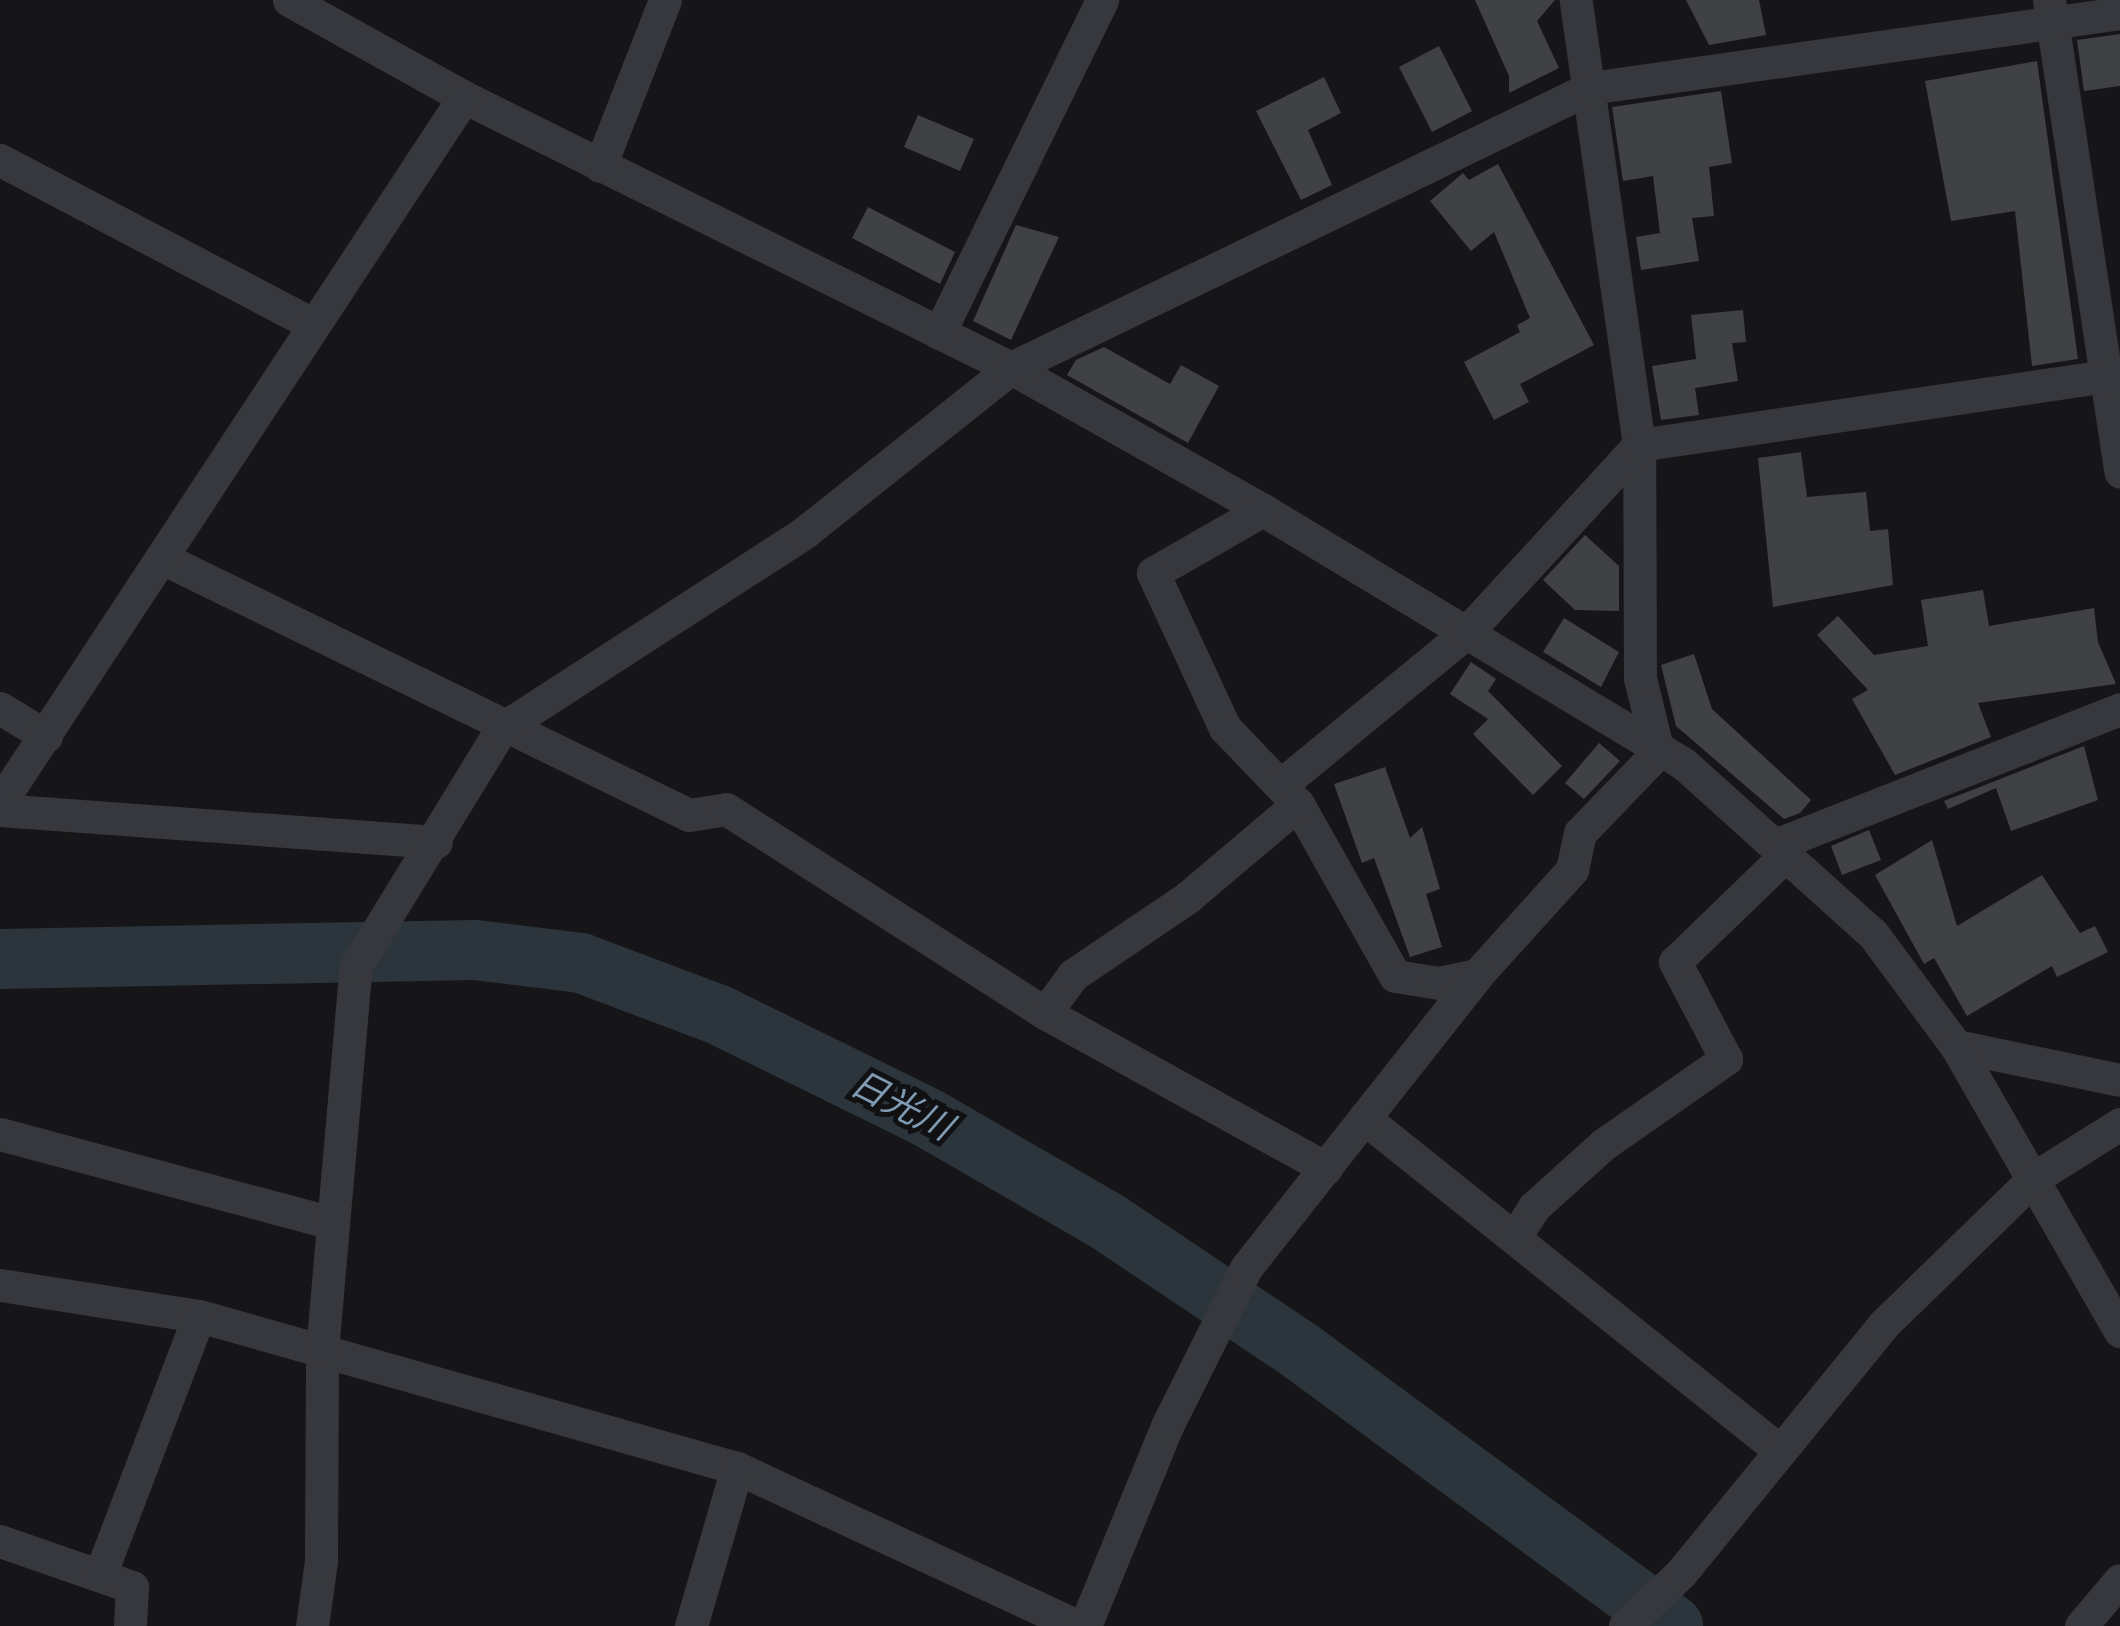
<!DOCTYPE html>
<html>
<head>
<meta charset="utf-8">
<style>
	body { margin:0 }
	#map { position:relative; width:2120px; height:1626px; overflow:hidden; background:#161618; font-family:"Source Sans 3","Noto Sans JP",sans-serif }
	div>[style] { position:absolute }
	.river>* { height:60px; margin:-30px; padding:0 30px; transform-origin:30px; border-radius:30px; background:#2c353c }
	.building>* { inset:0; background:#404145 }
	.minor>* { height:33px; margin:-16.5px; padding:0 16.5px; transform-origin:16.5px; border-radius:16.5px; background:#37383d }
	span { translate:-50% -50%; white-space:nowrap; text-align:center; line-height:1.15; -webkit-text-stroke:10px #111113; paint-order:stroke }
	.water-label { font-size:36px; color:#7f9bb3; font-style:italic }
</style>
</head>
<body>
<div id="map">
	<div class="river">
		<i style="left:0;top:959px;width:475px;rotate:-1.1deg"></i>
		<i style="left:475px;top:950px;width:107px;rotate:7deg"></i>
		<i style="left:581px;top:963px;width:147px;rotate:20.6deg"></i>
		<i style="left:719px;top:1015px;width:233px;rotate:26.2deg"></i>
		<i style="left:928px;top:1118px;width:204px;rotate:30deg"></i>
		<i style="left:1105px;top:1220px;width:237px;rotate:33.8deg"></i>
		<i style="left:1302px;top:1352px;width:461px;rotate:36.4deg"></i>
	</div>
	<div class="building">
		<i style="clip-path:polygon(1475px 0,1555px 0,1537px 21px,1559px 68px,1509px 93px,1509px 76px)"></i>
		<i style="clip-path:polygon(1686px 0,1759px 0,1766px 35px,1709px 45px)"></i>
		<i style="clip-path:polygon(2120px 34px,2120px 86px,2084px 91px,2077px 40px)"></i>
		<i style="clip-path:polygon(1439px 46px,1472px 111px,1432px 132px,1399px 67px)"></i>
		<i style="clip-path:polygon(2037px 61px,2078px 359px,2032px 366px,2015px 211px,1951px 221px,1925px 81px)"></i>
		<i style="clip-path:polygon(1324px 77px,1341px 113px,1308px 130px,1332px 185px,1301px 200px,1256px 111px)"></i>
		<i style="clip-path:polygon(1721px 91px,1732px 163px,1709px 167px,1714px 216px,1692px 218px,1699px 261px,1641px 270px,1636px 237px,1660px 233px,1653px 176px,1623px 181px,1612px 107px)"></i>
		<i style="clip-path:polygon(918px 115px,974px 139px,960px 171px,904px 147px)"></i>
		<i style="clip-path:polygon(1498px 164px,1594px 345px,1520px 384px,1529px 402px,1494px 420px,1464px 362px,1520px 332px,1517px 325px,1530px 318px,1494px 232px,1471px 251px,1430px 201px,1463px 173px,1469px 180px)"></i>
		<i style="clip-path:polygon(868px 207px,955px 252px,940px 284px,852px 238px)"></i>
		<i style="clip-path:polygon(1016px 225px,1059px 237px,1011px 340px,973px 321px)"></i>
		<i style="clip-path:polygon(1743px 310px,1746px 342px,1732px 343px,1738px 381px,1695px 388px,1699px 415px,1661px 420px,1652px 366px,1696px 359px,1691px 315px)"></i>
		<i style="clip-path:polygon(1104px 347px,1170px 384px,1181px 365px,1219px 386px,1188px 443px,1067px 375px,1076px 360px)"></i>
		<i style="clip-path:polygon(1801px 452px,1807px 497px,1866px 492px,1870px 531px,1888px 529px,1893px 585px,1773px 607px,1758px 458px)"></i>
		<i style="clip-path:polygon(1585px 535px,1619px 566px,1619px 611px,1575px 610px,1543px 580px)"></i>
		<i style="clip-path:polygon(1983px 590px,1989px 626px,2094px 608px,2098px 642px,2116px 684px,1978px 703px,1991px 737px,1895px 775px,1852px 699px,1868px 690px,1817px 635px,1838px 616px,1874px 655px,1928px 646px,1921px 600px)"></i>
		<i style="clip-path:polygon(1564px 618px,1619px 652px,1601px 687px,1543px 652px)"></i>
		<i style="clip-path:polygon(1694px 654px,1712px 709px,1811px 800px,1800px 813px,1784px 819px,1676px 726px,1661px 665px)"></i>
		<i style="clip-path:polygon(1471px 662px,1496px 679px,1488px 691px,1562px 766px,1533px 795px,1473px 734px,1488px 719px,1450px 694px)"></i>
		<i style="clip-path:polygon(1599px 743px,1620px 761px,1584px 799px,1565px 783px)"></i>
		<i style="clip-path:polygon(2084px 746px,2098px 800px,2011px 831px,1996px 788px,1948px 809px,1944px 801px)"></i>
		<i style="clip-path:polygon(1385px 767px,1410px 838px,1422px 827px,1440px 889px,1426px 894px,1442px 947px,1410px 957px,1374px 858px,1362px 863px,1334px 784px)"></i>
		<i style="clip-path:polygon(1869px 830px,1881px 860px,1842px 875px,1831px 846px)"></i>
		<i style="clip-path:polygon(1932px 840px,1957px 926px,2042px 875px,2080px 933px,2095px 926px,2108px 952px,2057px 977px,2052px 966px,1967px 1016px,1934px 958px,1924px 964px,1875px 875px)"></i>
	</div>
	<div class="minor">
		<i style="left:289px;top:0;width:200px;rotate:29deg"></i>
		<i style="left:464px;top:97px;width:610px;rotate:26.36deg"></i>
		<i style="left:1011px;top:368px;width:289px;rotate:29.4deg"></i>
		<i style="left:1263px;top:510px;width:492px;rotate:31.1deg"></i>
		<i style="left:1684px;top:764px;width:254px;rotate:42deg"></i>
		<i style="left:1873px;top:934px;width:139px;rotate:53.5deg"></i>
		<i style="left:1956px;top:1046px;width:167px;rotate:11.7deg"></i>
		<i style="left:2049px;top:0;width:477px;rotate:81.4deg"></i>
		<i style="left:0;top:160px;width:353px;rotate:27.7deg"></i>
		<i style="left:600px;top:166px;width:178px;rotate:-68.6deg"></i>
		<i style="left:939px;top:333px;width:371px;rotate:-63.9deg"></i>
		<i style="left:1263px;top:510px;width:127px;rotate:150.2deg"></i>
		<i style="left:1153px;top:573px;width:171px;rotate:65.1deg"></i>
		<i style="left:1225px;top:728px;width:105px;rotate:46.2deg"></i>
		<i style="left:1298px;top:804px;width:197px;rotate:60.6deg"></i>
		<i style="left:1395px;top:976px;width:45px;rotate:9deg"></i>
		<i style="left:1439px;top:983px;width:39px;rotate:-12deg"></i>
		<i style="left:1477px;top:975px;width:142px;rotate:-47.9deg"></i>
		<i style="left:1572px;top:870px;width:38px;rotate:-78deg"></i>
		<i style="left:1580px;top:833px;width:112px;rotate:-46.1deg"></i>
		<i style="left:1658px;top:752px;width:76px;rotate:-103.7deg"></i>
		<i style="left:1640px;top:678px;width:233px;rotate:-90.2deg"></i>
		<i style="left:1639px;top:445px;width:449px;rotate:-98.1deg"></i>
		<i style="left:162px;top:558px;width:586px;rotate:26deg"></i>
		<i style="left:689px;top:815px;width:37px;rotate:-9deg"></i>
		<i style="left:726px;top:809px;width:379px;rotate:32.6deg"></i>
		<i style="left:1045px;top:1013px;width:321px;rotate:28.9deg"></i>
		<i style="left:0;top:708px;width:54px;rotate:31.3deg"></i>
		<i style="left:1282px;top:784px;width:239px;rotate:-39.4deg"></i>
		<i style="left:1467px;top:632px;width:254px;rotate:-47.4deg"></i>
		<i style="left:1639px;top:445px;width:486px;rotate:-8.4deg"></i>
		<i style="left:0;top:803px;width:845px;rotate:-56.69deg"></i>
		<i style="left:0;top:810px;width:437px;rotate:4.2deg"></i>
		<i style="left:1780px;top:843px;width:365px;rotate:-21.5deg"></i>
		<i style="left:1045px;top:1013px;width:47px;rotate:-53.6deg"></i>
		<i style="left:1073px;top:975px;width:139px;rotate:-34.1deg"></i>
		<i style="left:1188px;top:897px;width:144px;rotate:-40.2deg"></i>
		<i style="left:1956px;top:1046px;width:329px;rotate:60.1deg"></i>
		<i style="left:1364px;top:1118px;width:531px;rotate:38.66deg"></i>
		<i style="left:0;top:1134px;width:344px;rotate:15deg"></i>
		<i style="left:1516px;top:1235px;width:33px;rotate:-57deg"></i>
		<i style="left:1534px;top:1207px;width:94px;rotate:-42deg"></i>
		<i style="left:1604px;top:1144px;width:149px;rotate:-34.9deg"></i>
		<i style="left:1726px;top:1059px;width:110px;rotate:-117.7deg"></i>
		<i style="left:1675px;top:962px;width:158px;rotate:-44deg"></i>
		<i style="left:0;top:1285px;width:201px;rotate:8.9deg"></i>
		<i style="left:199px;top:1316px;width:559px;rotate:15.78deg"></i>
		<i style="left:737px;top:1468px;width:375px;rotate:24.9deg"></i>
		<i style="left:0;top:1541px;width:140px;rotate:19.2deg"></i>
		<i style="left:132px;top:1587px;width:39px;rotate:93deg"></i>
		<i style="left:100px;top:1575px;width:277px;rotate:-69.1deg"></i>
		<i style="left:312px;top:1626px;width:66px;rotate:-82.1deg"></i>
		<i style="left:321px;top:1561px;width:210px;rotate:-89.7deg"></i>
		<i style="left:322px;top:1351px;width:386px;rotate:-85deg"></i>
		<i style="left:356px;top:966px;width:278px;rotate:-58.5deg"></i>
		<i style="left:501px;top:729px;width:362px;rotate:-32.9deg"></i>
		<i style="left:805px;top:532px;width:263px;rotate:-38.5deg"></i>
		<i style="left:1011px;top:368px;width:643px;rotate:-25.81deg"></i>
		<i style="left:1590px;top:88px;width:535px;rotate:-8.05deg"></i>
		<i style="left:691px;top:1626px;width:165px;rotate:-73.8deg"></i>
		<i style="left:1085px;top:1626px;width:218px;rotate:-67.7deg"></i>
		<i style="left:1168px;top:1424px;width:174px;rotate:-63.4deg"></i>
		<i style="left:1246px;top:1268px;width:373px;rotate:-51.7deg"></i>
		<i style="left:1625px;top:1626px;width:77px;rotate:-43.4deg"></i>
		<i style="left:1681px;top:1573px;width:320px;rotate:-50.8deg"></i>
		<i style="left:1883px;top:1325px;width:211px;rotate:-44.2deg"></i>
		<i style="left:2034px;top:1178px;width:102px;rotate:-32.1deg"></i>
		<i style="left:2081px;top:1626px;width:60px;rotate:-49.7deg"></i>
	</div>
	<div class="water-label">
		<span style="left:901px;top:1106px;rotate:27deg">日光川</span>
	</div>
</div>
</body>
</html>
